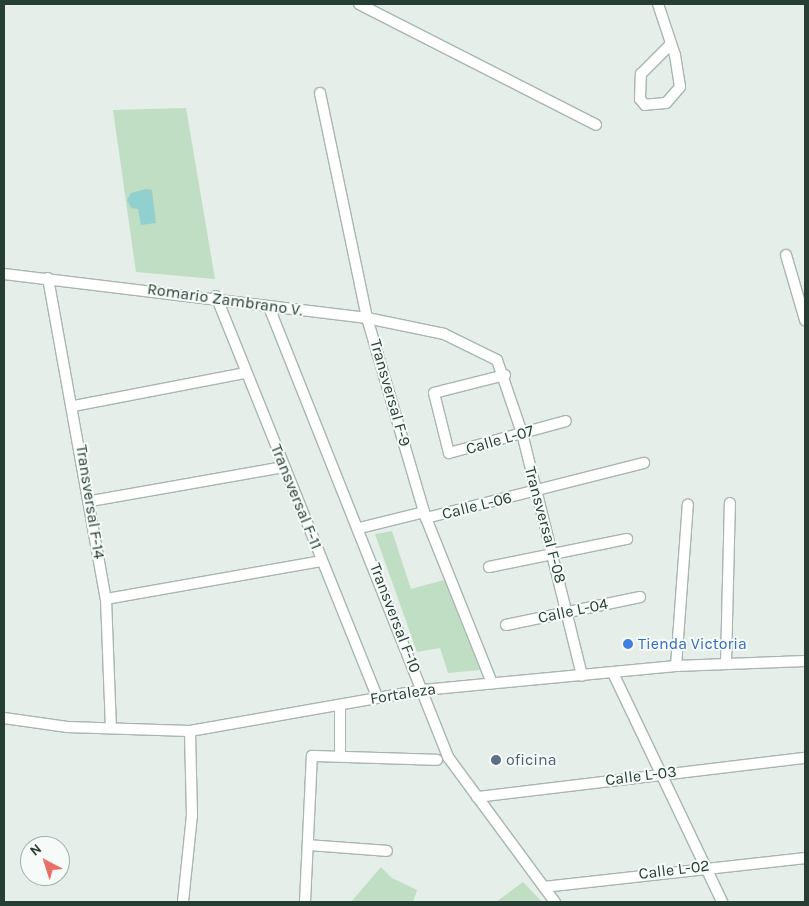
<!DOCTYPE html>
<html>
<head>
<meta charset="utf-8">
<style>
	body { margin:0 }
	#map { position:relative; width:809px; height:906px; overflow:hidden; background:#e6eee9; font-family:Karla,sans-serif }
	div>[style] { position:absolute }
	.green>* { inset:0; background:#c0dec3 }
	.water>* { inset:0; background:#91d0ce }
	.roads { filter:drop-shadow(1px 0 #a8b6af) drop-shadow(-1px 0 #a8b6af) drop-shadow(0 1px #a8b6af) drop-shadow(0 -1px #a8b6af) }
	.street>* { height:10px; margin:-5px; padding:0 5px; transform-origin:5px; border-radius:5px; background:#fff }
	.dots>* { width:14px; height:14px; translate:-50% -50%; box-sizing:border-box; border:2px solid #f6faf8; border-radius:50% }
	span { translate:-50% -50%; white-space:nowrap; text-align:center; line-height:1.15; -webkit-text-stroke:4px #f6faf8; paint-order:stroke }
	.street-label { font-size:16px; color:#253f34 }
	.shop-label { font-size:16px; color:#366cbe }
	.left { translate:0 -50%; text-align:left }
	.service-label { font-size:16px; color:#4e5e75 }
	.frame { position:absolute; inset:0; border:5px solid #253f34; pointer-events:none }
	.north { position:absolute; left:20px; top:836px; width:50px; height:50px; box-sizing:border-box; background:#f6faf8; border:1px solid #a2afaa; border-radius:50%; rotate:320deg; font-size:14px; font-weight:700; line-height:20px; text-align:center; color:#253f34 }
	.north::after { content:''; display:block; margin:auto; width:18px; height:22px; background:#eb6f66; clip-path:polygon(50% 0,100% 100%,50% 72%,0 100%) }
</style>
</head>
<body>
<div id="map">
	<div class="green">
		<i style="clip-path:polygon(186px 108px,215px 279px,136px 272px,113px 110px)"></i>
		<i style="clip-path:polygon(392px 531px,411px 589px,444px 580px,480px 670px,448px 673px,440px 648px,417px 652px,375px 534px)"></i>
		<i style="clip-path:polygon(381px 867px,392px 878px,417px 890px,413px 902px,351px 902px)"></i>
		<i style="clip-path:polygon(523px 882px,542px 902px,496px 902px)"></i>
	</div>
	<div class="water">
		<i style="clip-path:polygon(146px 189px,152px 190px,156px 223px,141px 225px,138px 209px,131px 208px,127px 200px,131px 193px)"></i>
	</div>
	<div class="roads">
		<div class="street">
			<i style="left:359px;top:4px;width:266px;rotate:27deg"></i>
			<i style="left:658px;top:4px;width:54px;rotate:71.6deg"></i>
			<i style="left:675px;top:55px;width:32px;rotate:81deg"></i>
			<i style="left:680px;top:87px;width:21px;rotate:131deg"></i>
			<i style="left:666px;top:103px;width:21px;rotate:175deg"></i>
			<i style="left:645px;top:105px;width:8px;rotate:-130deg"></i>
			<i style="left:640px;top:99px;width:25px;rotate:-88deg"></i>
			<i style="left:641px;top:74px;width:42px;rotate:-45deg"></i>
			<i style="left:320px;top:93px;width:230px;rotate:78.2deg"></i>
			<i style="left:367px;top:318px;width:209px;rotate:73.6deg"></i>
			<i style="left:426px;top:518px;width:178px;rotate:68.2deg"></i>
			<i style="left:786px;top:255px;width:68px;rotate:73.7deg"></i>
			<i style="left:4px;top:274px;width:366px;rotate:6.9deg"></i>
			<i style="left:367px;top:318px;width:79px;rotate:11.7deg"></i>
			<i style="left:444px;top:334px;width:59px;rotate:26.1deg"></i>
			<i style="left:497px;top:360px;width:77px;rotate:71.1deg"></i>
			<i style="left:522px;top:433px;width:250px;rotate:76.1deg"></i>
			<i style="left:48px;top:278px;width:326px;rotate:79.8deg"></i>
			<i style="left:106px;top:599px;width:129px;rotate:87.8deg"></i>
			<i style="left:216px;top:296px;width:433px;rotate:68.1deg"></i>
			<i style="left:269px;top:307px;width:484px;rotate:68.3deg"></i>
			<i style="left:448px;top:757px;width:180px;rotate:53.6deg"></i>
			<i style="left:505px;top:375px;width:73px;rotate:165.8deg"></i>
			<i style="left:434px;top:393px;width:62px;rotate:76deg"></i>
			<i style="left:449px;top:453px;width:121px;rotate:-15.3deg"></i>
			<i style="left:74px;top:406px;width:175px;rotate:-10.9deg"></i>
			<i style="left:91px;top:501px;width:195px;rotate:-10deg"></i>
			<i style="left:426px;top:518px;width:225px;rotate:-14.2deg"></i>
			<i style="left:360px;top:528px;width:66px;rotate:-14deg"></i>
			<i style="left:489px;top:567px;width:141px;rotate:-11.5deg"></i>
			<i style="left:106px;top:599px;width:219px;rotate:-10deg"></i>
			<i style="left:506px;top:625px;width:137px;rotate:-11.8deg"></i>
			<i style="left:726px;top:663px;width:160px;rotate:-88.6deg"></i>
			<i style="left:676px;top:666px;width:162px;rotate:-85.8deg"></i>
			<i style="left:613px;top:673px;width:254px;rotate:64.5deg"></i>
			<i style="left:4px;top:718px;width:64px;rotate:8.1deg"></i>
			<i style="left:67px;top:727px;width:123px;rotate:1.9deg"></i>
			<i style="left:190px;top:731px;width:237px;rotate:-10deg"></i>
			<i style="left:423px;top:690px;width:254px;rotate:-5.4deg"></i>
			<i style="left:676px;top:666px;width:129px;rotate:-2.2deg"></i>
			<i style="left:340px;top:755px;width:50px;rotate:-90deg"></i>
			<i style="left:477px;top:797px;width:330px;rotate:-6.8deg"></i>
			<i style="left:308px;top:845px;width:79px;rotate:4.3deg"></i>
			<i style="left:544px;top:887px;width:263px;rotate:-6.3deg"></i>
			<i style="left:183px;top:902px;width:87px;rotate:-84.1deg"></i>
			<i style="left:192px;top:815px;width:84px;rotate:-91.4deg"></i>
			<i style="left:305px;top:902px;width:146px;rotate:-87.3deg"></i>
			<i style="left:312px;top:756px;width:125px;rotate:1.8deg"></i>
		</div>
	</div>
	<div class="dots">
		<i style="left:628px;top:644px;background:#3f7fe0"></i>
		<i style="left:496px;top:760px;background:#5c6f8a"></i>
	</div>
	<div class="street-label">
		<span style="left:225px;top:300px;rotate:8deg">Romario Zambrano V.</span>
		<span style="left:390px;top:393px;rotate:74deg">Transversal F-9</span>
		<span style="left:500px;top:440px;rotate:-16deg">Calle L-07</span>
		<span style="left:296px;top:497px;rotate:68deg">Transversal F-11</span>
		<span style="left:90px;top:502px;rotate:81deg">Transversal F-14</span>
		<span style="left:477px;top:506px;rotate:-14deg">Calle L-06</span>
		<span style="left:545px;top:525px;rotate:75deg">Transversal F-08</span>
		<span style="left:573px;top:611px;rotate:-12deg">Calle L-04</span>
		<span style="left:395px;top:618px;rotate:69deg">Transversal F-10</span>
		<span style="left:403px;top:694px;rotate:-9deg">Fortaleza</span>
		<span style="left:641px;top:776px;rotate:-7deg">Calle L-03</span>
		<span style="left:674px;top:870px;rotate:-7deg">Calle L-02</span>
	</div>
	<div class="shop-label">
		<span class="left" style="left:638px;top:644px">Tienda Victoria</span>
	</div>
	<div class="service-label">
		<span class="left" style="left:506px;top:760px">oficina</span>
	</div>
	<div class="frame"></div>
	<div class="north">N</div>
</div>
</body>
</html>
